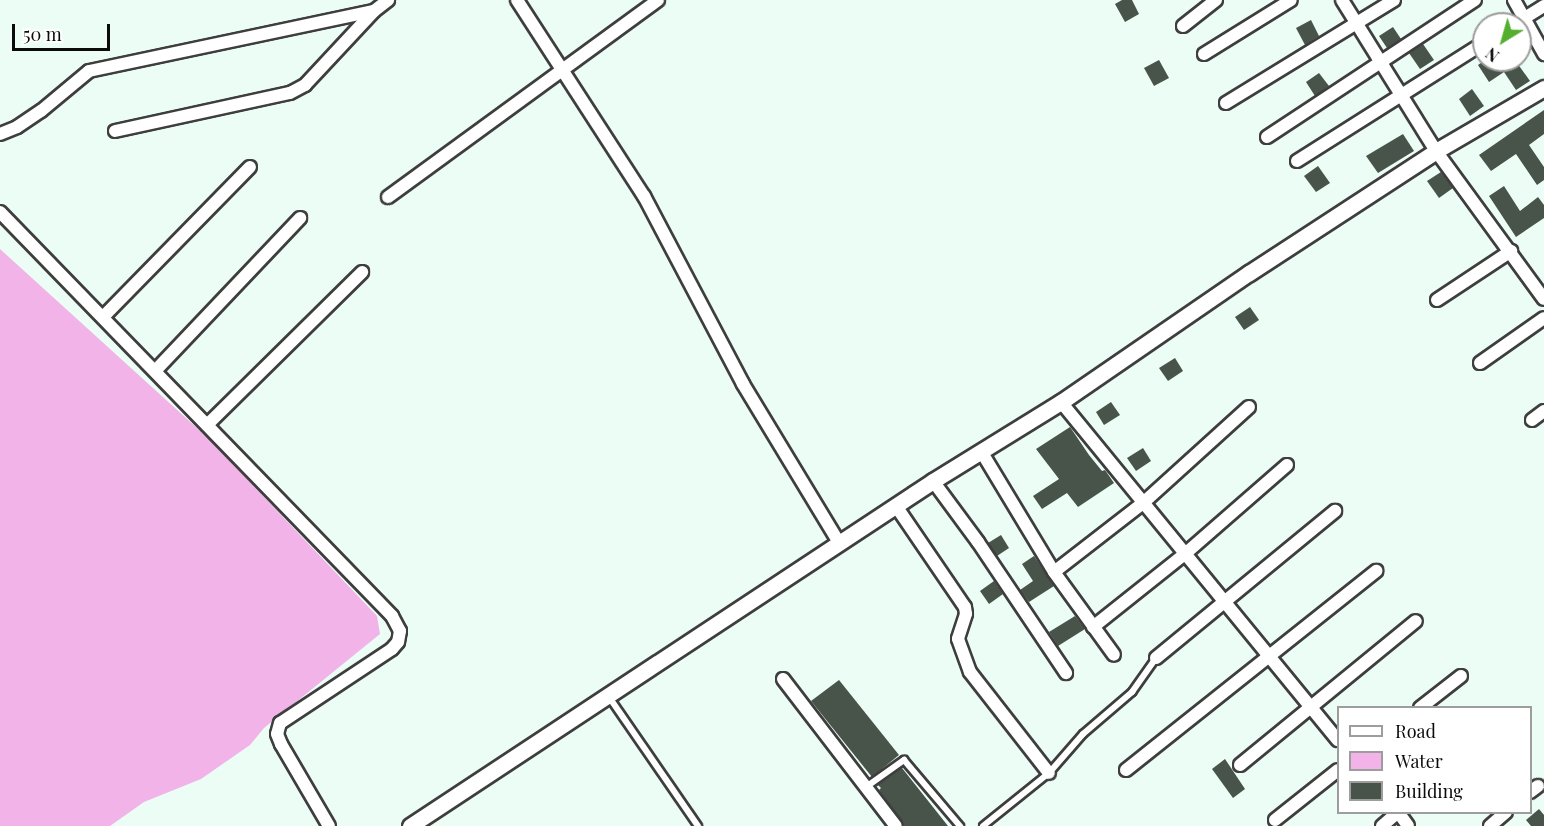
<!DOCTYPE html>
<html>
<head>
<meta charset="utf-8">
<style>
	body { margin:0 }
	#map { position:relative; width:1544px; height:826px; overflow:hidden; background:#ebfdf5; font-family:"Playfair Display",serif }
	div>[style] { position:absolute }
	.water>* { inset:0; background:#f1b3e8 }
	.building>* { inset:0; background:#48534a }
	.roads { filter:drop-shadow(2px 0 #3e3e3e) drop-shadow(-2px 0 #3e3e3e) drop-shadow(0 2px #3e3e3e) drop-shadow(0 -2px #3e3e3e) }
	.service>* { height:6px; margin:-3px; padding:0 3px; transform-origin:3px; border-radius:3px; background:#fff }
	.minor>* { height:12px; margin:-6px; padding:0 6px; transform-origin:6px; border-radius:6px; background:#fff }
	.tertiary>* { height:15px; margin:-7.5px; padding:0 7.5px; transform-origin:7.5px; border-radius:7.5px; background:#fff }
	span { translate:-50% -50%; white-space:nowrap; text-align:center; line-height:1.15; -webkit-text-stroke:6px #fff; paint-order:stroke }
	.legend { position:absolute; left:1337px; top:706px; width:195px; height:108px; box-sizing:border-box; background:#fff; border:2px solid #9d9d9d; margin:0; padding:8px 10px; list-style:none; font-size:18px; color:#0b0b0b }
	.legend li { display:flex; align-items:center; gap:12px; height:30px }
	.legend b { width:30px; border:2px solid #9d9d9d }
	.north { position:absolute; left:1472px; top:12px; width:60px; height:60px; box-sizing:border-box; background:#fff; border:2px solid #9d9d9d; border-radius:50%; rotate:217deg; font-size:16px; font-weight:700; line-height:24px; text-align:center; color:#0b0b0b }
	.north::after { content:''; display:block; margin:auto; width:21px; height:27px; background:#54af2f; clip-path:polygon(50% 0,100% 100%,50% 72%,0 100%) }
	.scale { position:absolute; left:12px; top:24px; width:98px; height:27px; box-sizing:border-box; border:3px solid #0b0b0b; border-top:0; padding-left:8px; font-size:18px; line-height:21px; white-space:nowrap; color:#0b0b0b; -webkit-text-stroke:4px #fff; paint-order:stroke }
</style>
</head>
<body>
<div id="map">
	<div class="water">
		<i style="clip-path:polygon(0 249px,208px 438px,377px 616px,380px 634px,264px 728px,250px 745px,201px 779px,144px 802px,110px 826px,0 826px)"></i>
	</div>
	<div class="building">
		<i style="clip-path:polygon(1122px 0,1132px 0,1139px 14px,1125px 22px,1115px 4px)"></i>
		<i style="clip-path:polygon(1311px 20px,1319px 36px,1305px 45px,1296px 28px)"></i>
		<i style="clip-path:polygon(1393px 27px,1401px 39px,1387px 48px,1379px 36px)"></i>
		<i style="clip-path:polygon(1423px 44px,1434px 60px,1420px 69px,1409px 53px)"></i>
		<i style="clip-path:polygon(1159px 60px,1169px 78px,1154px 86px,1144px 68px)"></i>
		<i style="clip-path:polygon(1485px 60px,1515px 60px,1530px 81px,1516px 90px,1504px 72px,1489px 82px,1478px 65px)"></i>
		<i style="clip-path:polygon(1319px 73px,1329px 86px,1315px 96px,1306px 82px)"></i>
		<i style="clip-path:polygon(1472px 89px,1484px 106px,1470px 116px,1459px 99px)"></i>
		<i style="clip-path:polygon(1544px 110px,1544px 134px,1529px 145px,1544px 167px,1544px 180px,1537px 185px,1516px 154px,1491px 171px,1479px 155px)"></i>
		<i style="clip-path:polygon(1403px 134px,1414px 151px,1378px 173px,1366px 156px)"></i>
		<i style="clip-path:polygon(1318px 166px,1330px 183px,1316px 192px,1304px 176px)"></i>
		<i style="clip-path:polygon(1441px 172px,1453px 188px,1439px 198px,1427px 181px)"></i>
		<i style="clip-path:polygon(1504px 186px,1520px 211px,1538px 197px,1544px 205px,1544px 218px,1516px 237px,1489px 196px)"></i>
		<i style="clip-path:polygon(1250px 307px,1259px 320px,1244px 330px,1235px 317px)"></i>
		<i style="clip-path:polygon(1175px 358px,1183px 371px,1168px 381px,1159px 368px)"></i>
		<i style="clip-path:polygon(1111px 402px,1120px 415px,1104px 425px,1096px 412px)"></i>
		<i style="clip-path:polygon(1070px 427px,1089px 455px,1102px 471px,1105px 470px,1114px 483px,1078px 507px,1067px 493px,1042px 509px,1033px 496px,1059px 479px,1036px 449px)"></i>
		<i style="clip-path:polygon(1143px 448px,1151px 461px,1136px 471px,1127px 458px)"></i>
		<i style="clip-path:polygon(1001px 535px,1009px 548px,997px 556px,988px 543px)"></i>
		<i style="clip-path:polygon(1034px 556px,1054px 586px,1029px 602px,1020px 590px,1033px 581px,1022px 564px)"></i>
		<i style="clip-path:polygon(994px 581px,1003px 594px,989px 604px,980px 591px)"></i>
		<i style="clip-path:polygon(1075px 616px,1085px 629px,1058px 646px,1049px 632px)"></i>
		<i style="clip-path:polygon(839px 680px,899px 755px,872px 777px,811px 701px)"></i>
		<i style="clip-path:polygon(1225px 759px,1245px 789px,1233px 798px,1212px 769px)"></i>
		<i style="clip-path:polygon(902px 768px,948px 826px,904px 826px,879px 790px,881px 788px,878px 785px)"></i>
		<i style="clip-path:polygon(1539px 809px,1544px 815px,1544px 826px,1531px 826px,1526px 820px)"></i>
	</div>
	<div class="roads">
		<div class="service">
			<i style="left:609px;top:697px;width:157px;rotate:55.4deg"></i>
			<i style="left:866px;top:787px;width:47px;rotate:-35.4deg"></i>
			<i style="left:904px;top:760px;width:87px;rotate:49.7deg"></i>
			<i style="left:983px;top:826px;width:85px;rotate:-38.8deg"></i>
			<i style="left:1049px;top:773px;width:52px;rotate:-48.9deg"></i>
			<i style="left:1083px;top:734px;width:65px;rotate:-40.6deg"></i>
			<i style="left:1132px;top:692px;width:42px;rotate:-54.8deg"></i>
		</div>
		<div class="minor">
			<i style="left:517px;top:0;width:234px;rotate:57.1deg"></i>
			<i style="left:644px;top:196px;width:212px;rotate:62.2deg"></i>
			<i style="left:743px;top:384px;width:187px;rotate:58.8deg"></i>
			<i style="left:1342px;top:0;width:178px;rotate:58.1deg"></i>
			<i style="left:1436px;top:151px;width:183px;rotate:53.9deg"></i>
			<i style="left:1514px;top:0;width:62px;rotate:60.9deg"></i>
			<i style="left:1515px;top:24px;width:34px;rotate:-32deg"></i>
			<i style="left:1183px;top:26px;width:42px;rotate:-38.2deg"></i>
			<i style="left:1204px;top:54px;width:102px;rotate:-31.8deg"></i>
			<i style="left:1226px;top:103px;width:197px;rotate:-31.5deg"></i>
			<i style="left:115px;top:131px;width:179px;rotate:-12.3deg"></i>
			<i style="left:290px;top:93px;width:17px;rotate:-28deg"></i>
			<i style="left:305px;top:85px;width:101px;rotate:-47deg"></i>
			<i style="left:374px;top:11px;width:18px;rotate:-38deg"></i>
			<i style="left:0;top:134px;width:18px;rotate:-22deg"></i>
			<i style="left:17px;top:127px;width:29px;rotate:-34deg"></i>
			<i style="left:41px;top:111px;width:62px;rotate:-39.8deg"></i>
			<i style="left:89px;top:71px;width:291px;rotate:-11.9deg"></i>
			<i style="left:1267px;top:137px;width:249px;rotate:-33.4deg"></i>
			<i style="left:1297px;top:161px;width:221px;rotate:-32.3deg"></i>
			<i style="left:388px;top:197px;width:334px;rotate:-36.1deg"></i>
			<i style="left:0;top:212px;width:563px;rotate:45.86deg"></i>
			<i style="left:392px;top:616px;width:17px;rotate:62deg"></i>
			<i style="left:400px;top:631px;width:11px;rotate:100deg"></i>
			<i style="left:398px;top:642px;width:9px;rotate:131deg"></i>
			<i style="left:392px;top:649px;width:134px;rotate:146.5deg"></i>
			<i style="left:280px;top:723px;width:11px;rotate:105deg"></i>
			<i style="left:277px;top:734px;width:11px;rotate:68deg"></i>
			<i style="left:281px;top:744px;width:95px;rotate:59.7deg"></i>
			<i style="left:1437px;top:300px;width:89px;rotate:-33.5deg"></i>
			<i style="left:103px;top:317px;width:210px;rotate:-45.6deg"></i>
			<i style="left:1480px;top:363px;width:78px;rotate:-35.1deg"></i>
			<i style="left:155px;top:371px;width:211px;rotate:-46.5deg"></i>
			<i style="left:1061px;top:402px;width:437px;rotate:50.7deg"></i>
			<i style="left:1532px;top:420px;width:15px;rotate:-37deg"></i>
			<i style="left:207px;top:425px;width:218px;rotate:-44.6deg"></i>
			<i style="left:981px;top:451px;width:141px;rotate:58.9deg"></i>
			<i style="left:1054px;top:572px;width:102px;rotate:54.1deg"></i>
			<i style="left:933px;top:481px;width:76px;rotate:53.6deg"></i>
			<i style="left:978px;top:542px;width:158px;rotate:56.1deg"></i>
			<i style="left:896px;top:506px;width:122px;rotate:55.7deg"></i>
			<i style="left:965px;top:607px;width:7px;rotate:82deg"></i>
			<i style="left:966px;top:614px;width:26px;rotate:108deg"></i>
			<i style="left:958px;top:639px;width:35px;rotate:70deg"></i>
			<i style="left:970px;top:672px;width:128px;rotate:52deg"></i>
			<i style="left:1054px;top:572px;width:113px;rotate:-37.8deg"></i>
			<i style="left:1143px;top:503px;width:143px;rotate:-42.2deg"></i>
			<i style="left:1093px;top:627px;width:119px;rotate:-38.5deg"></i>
			<i style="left:1186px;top:553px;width:134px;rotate:-41.1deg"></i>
			<i style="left:1156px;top:658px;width:232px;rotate:-39.4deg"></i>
			<i style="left:783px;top:679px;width:185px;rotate:52.5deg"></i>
			<i style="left:1420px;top:708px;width:52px;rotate:-38deg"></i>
			<i style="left:1240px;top:765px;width:227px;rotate:-39.3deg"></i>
			<i style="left:1126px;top:770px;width:320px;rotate:-38.5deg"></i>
			<i style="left:1530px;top:792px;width:10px;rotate:-37deg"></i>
			<i style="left:1275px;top:820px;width:80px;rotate:-38.4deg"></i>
			<i style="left:1382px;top:826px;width:21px;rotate:-41deg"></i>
			<i style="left:1398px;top:812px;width:17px;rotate:54deg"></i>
			<i style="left:1490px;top:826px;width:21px;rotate:-41deg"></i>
		</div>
		<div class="tertiary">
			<i style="left:410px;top:826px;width:627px;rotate:-33.41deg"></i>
			<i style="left:933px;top:481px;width:150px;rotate:-31.7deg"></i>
			<i style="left:1061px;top:402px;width:228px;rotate:-34.5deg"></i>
			<i style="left:1249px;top:273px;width:223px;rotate:-33.1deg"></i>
			<i style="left:1436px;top:151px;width:125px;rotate:-30.3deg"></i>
		</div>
	</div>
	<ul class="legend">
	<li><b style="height:8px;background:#fff"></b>Road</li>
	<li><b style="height:16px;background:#f1b3e8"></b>Water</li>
	<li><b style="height:16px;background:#48534a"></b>Building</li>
	</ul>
	<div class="north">N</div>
	<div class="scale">50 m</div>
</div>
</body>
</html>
